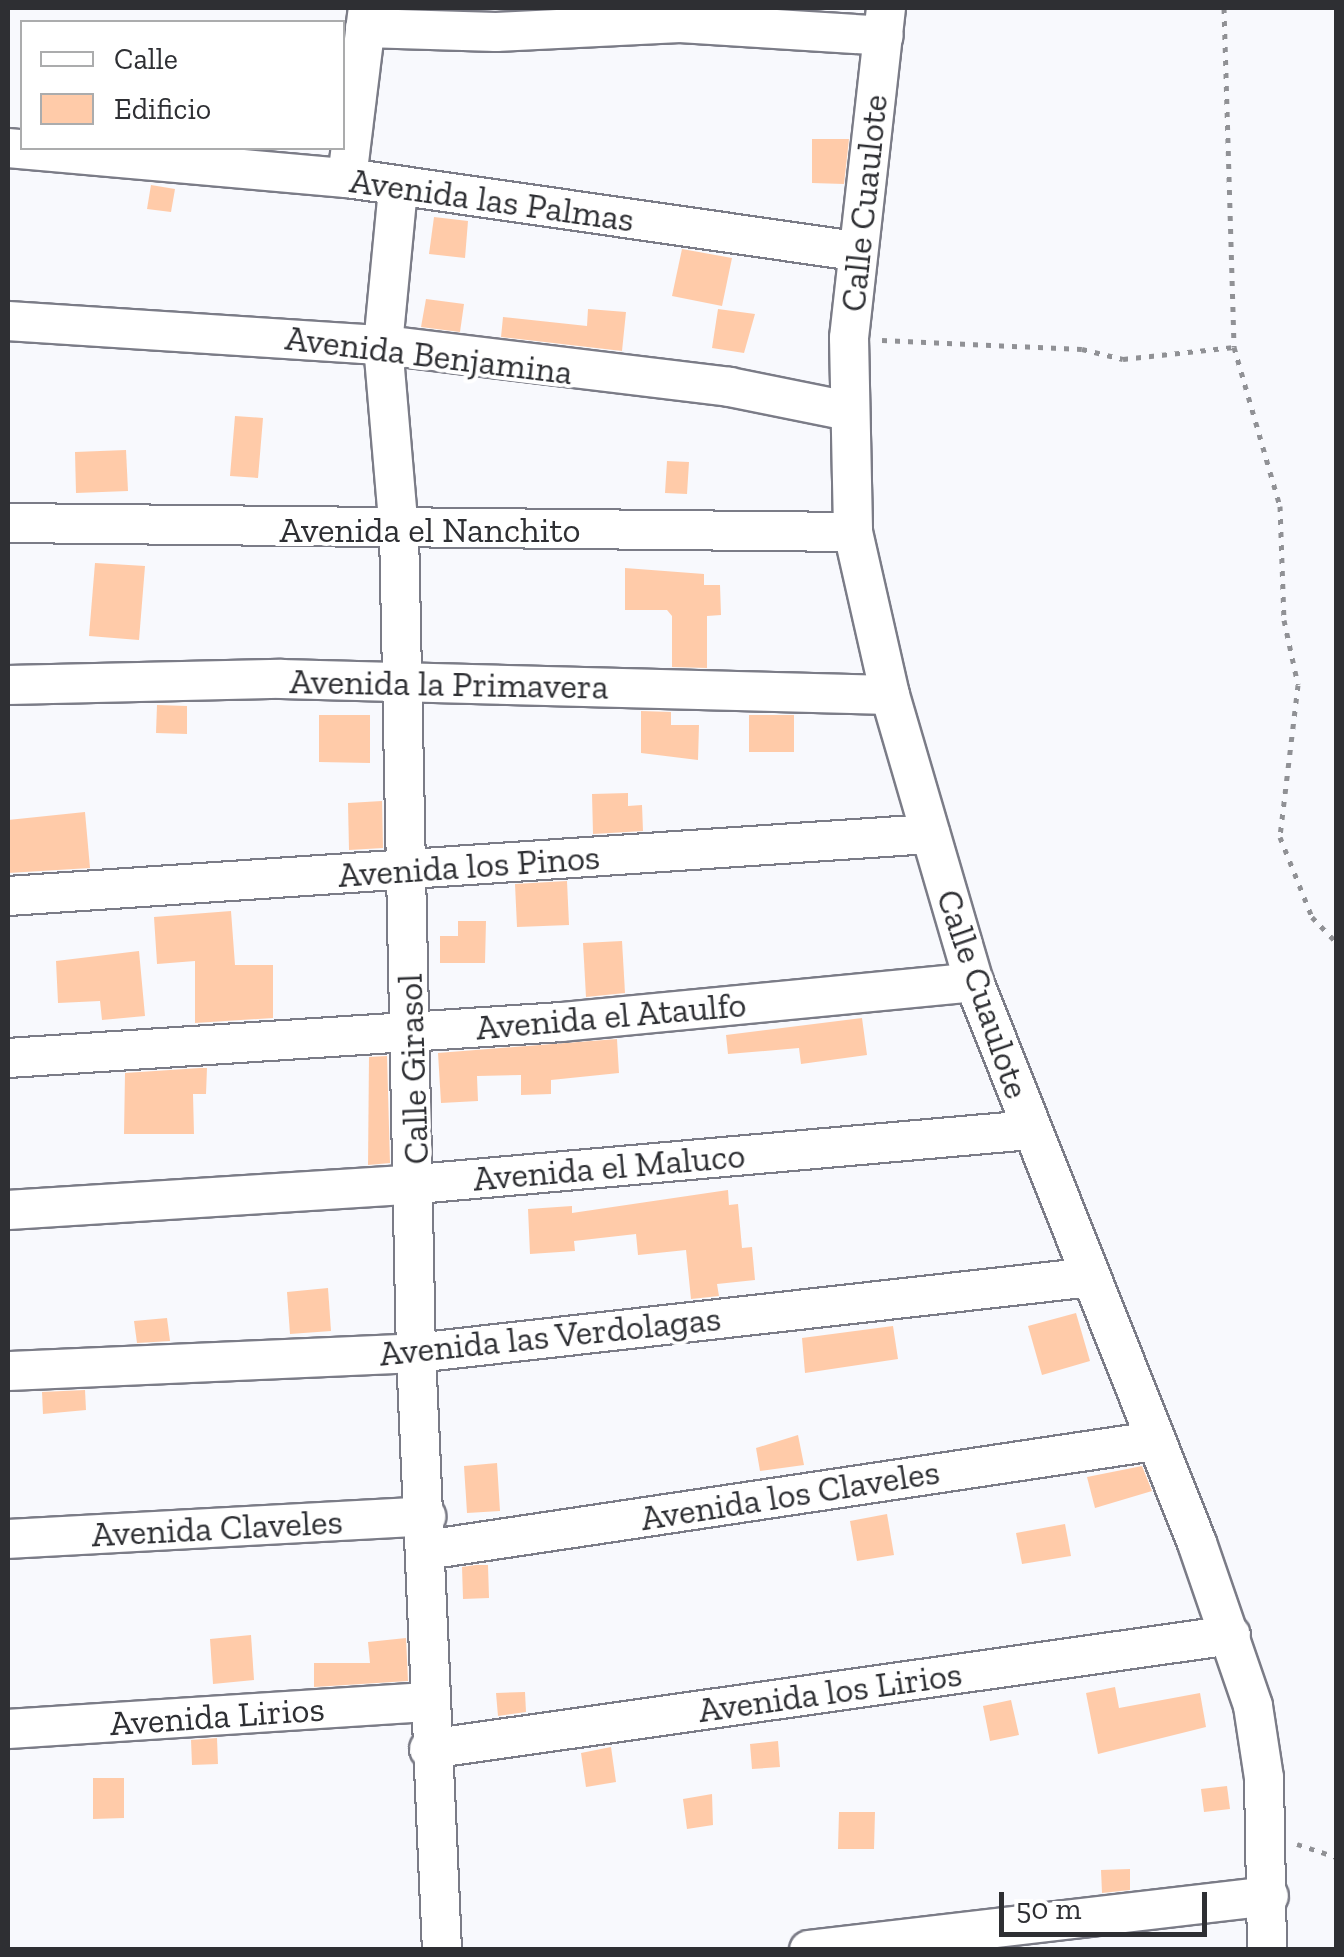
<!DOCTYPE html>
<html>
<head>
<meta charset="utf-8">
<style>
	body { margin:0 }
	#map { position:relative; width:1344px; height:1957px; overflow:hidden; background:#f8f9fd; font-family:"Zilla Slab",serif }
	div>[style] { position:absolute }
	.building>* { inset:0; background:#ffcba9 }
	.path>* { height:5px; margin-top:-2.5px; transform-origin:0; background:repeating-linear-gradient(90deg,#909195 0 5px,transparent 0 13px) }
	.roads { filter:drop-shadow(2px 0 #7b7c87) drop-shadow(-2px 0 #7b7c87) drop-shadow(0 2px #7b7c87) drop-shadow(0 -2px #7b7c87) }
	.minor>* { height:38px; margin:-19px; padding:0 19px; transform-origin:19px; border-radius:19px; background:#fff }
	span { translate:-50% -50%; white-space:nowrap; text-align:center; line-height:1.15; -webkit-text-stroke:8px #fff; paint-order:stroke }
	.street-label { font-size:35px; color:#2e2f33 }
	.frame { position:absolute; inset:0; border:10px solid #2e2f33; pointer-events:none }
	.legend { position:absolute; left:20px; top:20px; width:325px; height:130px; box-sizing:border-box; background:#fff; border:2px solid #abacad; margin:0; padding:12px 18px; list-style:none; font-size:30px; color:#2e2f33 }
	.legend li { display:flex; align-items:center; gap:20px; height:50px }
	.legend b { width:50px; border:2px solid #abacad }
	.scale { position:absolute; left:999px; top:1892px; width:208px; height:45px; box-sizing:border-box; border:5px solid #2e2f33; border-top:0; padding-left:12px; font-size:30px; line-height:35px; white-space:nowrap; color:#2e2f33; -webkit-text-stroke:8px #fff; paint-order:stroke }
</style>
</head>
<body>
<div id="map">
	<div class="building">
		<i style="clip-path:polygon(812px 139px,849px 139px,844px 184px,812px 183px)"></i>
		<i style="clip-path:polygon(151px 185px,175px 189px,171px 212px,147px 209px)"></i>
		<i style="clip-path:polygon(434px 217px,468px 221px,465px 258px,429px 254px)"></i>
		<i style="clip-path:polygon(682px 249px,732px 258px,722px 306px,672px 296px)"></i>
		<i style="clip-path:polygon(426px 299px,464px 304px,460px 332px,421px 327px)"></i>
		<i style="clip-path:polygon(588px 309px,626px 312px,622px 351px,501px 337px,503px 317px,587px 326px)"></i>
		<i style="clip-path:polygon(718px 309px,755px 314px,744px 353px,712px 348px)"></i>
		<i style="clip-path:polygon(235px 416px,263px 418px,258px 478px,230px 476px)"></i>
		<i style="clip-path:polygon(126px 450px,128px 491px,76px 493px,75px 452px)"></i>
		<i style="clip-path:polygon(667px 461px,689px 462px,687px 494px,665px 493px)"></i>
		<i style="clip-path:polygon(95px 563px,145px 566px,139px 640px,89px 636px)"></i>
		<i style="clip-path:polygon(625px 568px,704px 574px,704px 585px,720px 585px,721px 615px,707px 616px,707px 668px,672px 667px,672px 616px,667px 610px,625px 610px)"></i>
		<i style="clip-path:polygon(157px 705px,187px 706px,187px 734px,156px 733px)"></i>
		<i style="clip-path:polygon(641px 711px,671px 712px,671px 725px,699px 725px,698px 760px,641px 753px)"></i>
		<i style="clip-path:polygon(319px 715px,370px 715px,370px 763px,319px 762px)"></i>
		<i style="clip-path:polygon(749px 715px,794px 715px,794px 752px,749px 752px)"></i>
		<i style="clip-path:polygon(628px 793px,628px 806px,642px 805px,643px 831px,593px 834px,592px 794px)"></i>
		<i style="clip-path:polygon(382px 801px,383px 848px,349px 850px,348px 803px)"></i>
		<i style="clip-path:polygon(85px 812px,90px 868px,8px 873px,8px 820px)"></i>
		<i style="clip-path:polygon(567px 881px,569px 925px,517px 927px,515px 884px)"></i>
		<i style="clip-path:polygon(231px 911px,235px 965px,273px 965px,273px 1018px,195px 1023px,195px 961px,157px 964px,154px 917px)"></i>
		<i style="clip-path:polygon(458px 921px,486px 921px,485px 963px,440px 963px,440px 936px,458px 936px)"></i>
		<i style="clip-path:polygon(622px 941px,625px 993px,586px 997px,583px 943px)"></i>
		<i style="clip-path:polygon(139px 951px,145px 1016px,102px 1020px,100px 1001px,58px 1003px,56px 961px)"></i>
		<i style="clip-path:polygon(862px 1018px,867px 1055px,801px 1064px,799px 1048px,728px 1054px,726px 1035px)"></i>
		<i style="clip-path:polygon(617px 1039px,619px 1073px,551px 1080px,551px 1094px,521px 1095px,521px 1075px,477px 1076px,478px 1101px,441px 1103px,438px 1053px)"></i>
		<i style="clip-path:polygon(387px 1056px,390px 1163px,368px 1165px,369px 1057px)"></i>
		<i style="clip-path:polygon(200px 1068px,207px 1068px,206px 1094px,193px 1094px,194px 1134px,124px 1134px,125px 1073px)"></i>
		<i style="clip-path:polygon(728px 1190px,729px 1205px,738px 1204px,742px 1248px,752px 1247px,755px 1280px,717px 1284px,719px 1296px,691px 1299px,686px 1250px,638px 1255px,636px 1234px,574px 1241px,575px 1251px,530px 1254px,528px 1209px,572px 1206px,572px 1213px)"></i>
		<i style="clip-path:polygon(328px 1288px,331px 1331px,290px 1334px,287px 1292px)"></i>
		<i style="clip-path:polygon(1076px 1313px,1090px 1361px,1042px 1375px,1028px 1326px)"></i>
		<i style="clip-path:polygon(167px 1318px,170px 1341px,137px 1343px,134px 1321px)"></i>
		<i style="clip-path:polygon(893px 1326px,898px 1359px,805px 1373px,802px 1338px)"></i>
		<i style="clip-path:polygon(85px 1390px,86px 1410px,43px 1414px,42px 1392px)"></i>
		<i style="clip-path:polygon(798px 1435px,804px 1465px,760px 1471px,756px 1448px)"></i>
		<i style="clip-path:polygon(497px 1463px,500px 1511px,467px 1513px,464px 1466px)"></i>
		<i style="clip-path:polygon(1142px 1466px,1152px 1491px,1095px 1508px,1087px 1477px)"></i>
		<i style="clip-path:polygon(887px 1514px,894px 1555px,857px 1561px,850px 1521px)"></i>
		<i style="clip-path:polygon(1065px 1524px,1071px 1556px,1022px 1564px,1016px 1533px)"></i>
		<i style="clip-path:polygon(476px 1565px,488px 1565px,489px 1598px,463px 1599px,462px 1567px)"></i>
		<i style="clip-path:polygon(251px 1635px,254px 1680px,213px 1684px,210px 1639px)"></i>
		<i style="clip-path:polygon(406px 1638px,408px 1681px,314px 1687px,314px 1663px,370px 1663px,368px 1642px)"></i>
		<i style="clip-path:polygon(1115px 1687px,1119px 1708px,1200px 1693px,1206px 1727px,1098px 1754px,1086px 1693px)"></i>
		<i style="clip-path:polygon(525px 1692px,526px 1712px,498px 1716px,496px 1693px)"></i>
		<i style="clip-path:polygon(1011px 1700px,1019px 1735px,990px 1741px,983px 1706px)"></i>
		<i style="clip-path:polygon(217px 1738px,218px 1764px,192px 1765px,191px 1740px)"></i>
		<i style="clip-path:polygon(778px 1741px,780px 1767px,752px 1769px,750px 1744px)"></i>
		<i style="clip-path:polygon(611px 1747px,616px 1782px,586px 1787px,581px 1753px)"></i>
		<i style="clip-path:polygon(93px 1778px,124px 1778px,124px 1818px,93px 1819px)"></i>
		<i style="clip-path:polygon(1227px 1786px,1230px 1809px,1204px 1812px,1201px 1789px)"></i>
		<i style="clip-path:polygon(712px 1794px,713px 1825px,687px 1829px,683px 1799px)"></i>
		<i style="clip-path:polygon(839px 1812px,875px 1812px,874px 1849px,838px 1849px)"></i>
		<i style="clip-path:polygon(1130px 1869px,1130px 1890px,1102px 1893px,1101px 1870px)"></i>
	</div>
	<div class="path">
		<i style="left:1224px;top:8px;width:339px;rotate:88.3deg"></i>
		<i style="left:882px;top:340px;width:200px;rotate:2.6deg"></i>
		<i style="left:1082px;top:349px;width:42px;rotate:13.7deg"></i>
		<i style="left:1123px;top:359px;width:112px;rotate:-6.2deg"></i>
		<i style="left:1234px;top:347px;width:166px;rotate:73.9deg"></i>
		<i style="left:1280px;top:506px;width:114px;rotate:88deg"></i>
		<i style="left:1284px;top:620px;width:66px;rotate:77.8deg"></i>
		<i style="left:1298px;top:685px;width:153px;rotate:96.8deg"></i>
		<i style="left:1280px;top:837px;width:86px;rotate:68.2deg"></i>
		<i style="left:1312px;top:917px;width:35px;rotate:46deg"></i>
		<i style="left:1297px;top:1844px;width:41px;rotate:18.4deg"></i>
	</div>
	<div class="roads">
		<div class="minor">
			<i style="left:886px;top:8px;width:332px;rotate:96.4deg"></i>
			<i style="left:849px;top:338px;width:194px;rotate:88.8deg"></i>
			<i style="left:853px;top:532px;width:167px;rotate:77.2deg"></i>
			<i style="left:890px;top:695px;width:299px;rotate:73.7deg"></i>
			<i style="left:974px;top:982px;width:604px;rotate:68.32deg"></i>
			<i style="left:1197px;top:1543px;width:172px;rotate:71deg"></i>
			<i style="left:1253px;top:1706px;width:73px;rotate:81.3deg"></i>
			<i style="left:1264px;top:1778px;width:172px;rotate:89deg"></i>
			<i style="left:365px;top:28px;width:131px;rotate:1.7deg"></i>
			<i style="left:496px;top:32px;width:184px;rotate:-2.8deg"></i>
			<i style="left:680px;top:23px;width:204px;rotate:3.6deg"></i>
			<i style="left:8px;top:148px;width:340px;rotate:5.1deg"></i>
			<i style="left:347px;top:178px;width:513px;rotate:8.18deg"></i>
			<i style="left:347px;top:178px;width:171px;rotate:-83deg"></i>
			<i style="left:398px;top:189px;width:157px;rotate:95.5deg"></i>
			<i style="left:383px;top:345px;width:186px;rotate:85.1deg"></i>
			<i style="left:399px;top:530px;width:823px;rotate:88.82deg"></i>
			<i style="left:416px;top:1353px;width:598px;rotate:87.51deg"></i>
			<i style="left:8px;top:321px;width:376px;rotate:3.7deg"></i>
			<i style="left:383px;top:345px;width:349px;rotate:6.9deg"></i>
			<i style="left:729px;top:387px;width:121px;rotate:11.4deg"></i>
			<i style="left:8px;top:523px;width:845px;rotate:0.61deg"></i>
			<i style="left:8px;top:685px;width:273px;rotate:-1.3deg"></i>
			<i style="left:281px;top:679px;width:609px;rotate:1.5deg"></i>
			<i style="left:8px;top:896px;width:924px;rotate:-3.85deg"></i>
			<i style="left:8px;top:1058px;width:554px;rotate:-3.72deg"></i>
			<i style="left:561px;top:1022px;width:415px;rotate:-5.5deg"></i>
			<i style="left:8px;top:1210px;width:410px;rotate:-3.6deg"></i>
			<i style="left:417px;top:1184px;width:615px;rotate:-5.03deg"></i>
			<i style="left:8px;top:1371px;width:408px;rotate:-2.5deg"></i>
			<i style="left:416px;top:1353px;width:679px;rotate:-6.42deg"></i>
			<i style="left:8px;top:1539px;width:419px;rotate:-3.1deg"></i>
			<i style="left:426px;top:1550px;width:736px;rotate:-8.52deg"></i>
			<i style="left:8px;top:1729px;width:420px;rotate:-3.7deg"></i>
			<i style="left:429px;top:1749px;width:810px;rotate:-8.09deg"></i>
			<i style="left:809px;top:1950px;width:463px;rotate:-6.7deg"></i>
		</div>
	</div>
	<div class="street-label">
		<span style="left:492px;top:200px;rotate:8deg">Avenida las Palmas</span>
		<span style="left:864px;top:203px;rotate:-84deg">Calle Cuaulote</span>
		<span style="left:429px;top:355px;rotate:7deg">Avenida Benjamina</span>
		<span style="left:430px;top:530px">Avenida el Nanchito</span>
		<span style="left:449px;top:684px;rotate:1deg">Avenida la Primavera</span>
		<span style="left:469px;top:866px;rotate:-4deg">Avenida los Pinos</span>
		<span style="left:983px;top:994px;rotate:71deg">Calle Cuaulote</span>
		<span style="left:611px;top:1016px;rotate:-5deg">Avenida el Ataulfo</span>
		<span style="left:413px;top:1069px;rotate:-92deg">Calle Girasol</span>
		<span style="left:609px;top:1167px;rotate:-5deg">Avenida el Maluco</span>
		<span style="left:550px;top:1336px;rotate:-6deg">Avenida las Verdolagas</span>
		<span style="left:790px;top:1495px;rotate:-9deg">Avenida los Claveles</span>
		<span style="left:217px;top:1528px;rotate:-3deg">Avenida Claveles</span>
		<span style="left:830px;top:1692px;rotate:-8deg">Avenida los Lirios</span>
		<span style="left:217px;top:1716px;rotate:-4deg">Avenida Lirios</span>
	</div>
	<div class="frame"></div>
	<ul class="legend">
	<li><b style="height:12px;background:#fff"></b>Calle</li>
	<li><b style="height:28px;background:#ffcba9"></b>Edificio</li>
	</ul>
	<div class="scale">50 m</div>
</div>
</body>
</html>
